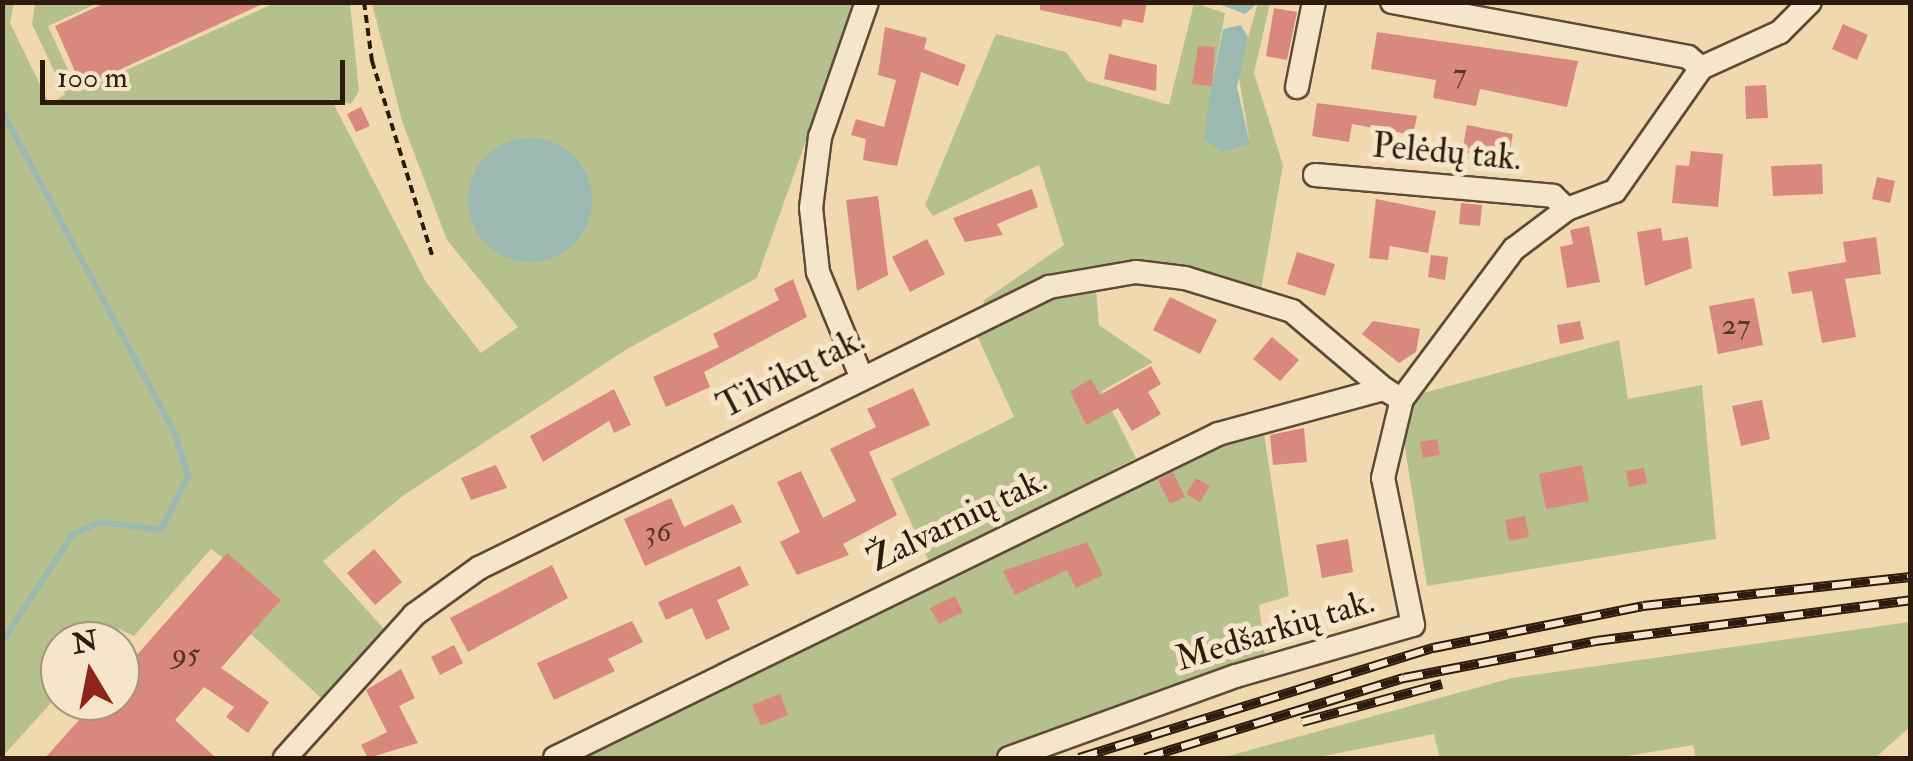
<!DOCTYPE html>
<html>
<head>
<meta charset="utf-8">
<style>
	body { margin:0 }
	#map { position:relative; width:1913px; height:761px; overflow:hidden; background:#f0d9af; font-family:"IM FELL Double Pica",serif }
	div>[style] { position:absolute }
	.green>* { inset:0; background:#b6c08d }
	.water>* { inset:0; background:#9bb9b1 }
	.round { border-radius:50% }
	.stream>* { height:6px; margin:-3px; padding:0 3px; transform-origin:3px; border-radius:3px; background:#9bb9b1 }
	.building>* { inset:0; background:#d9887e }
	.path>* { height:4px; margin-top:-2px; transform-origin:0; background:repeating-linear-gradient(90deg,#2e1b0d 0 8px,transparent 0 13px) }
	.roads { filter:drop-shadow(2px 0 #5e4a36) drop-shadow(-2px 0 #5e4a36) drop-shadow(0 2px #5e4a36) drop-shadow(0 -2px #5e4a36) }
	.minor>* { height:22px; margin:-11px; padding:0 11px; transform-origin:11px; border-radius:11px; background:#f5e6cb }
	.rail>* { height:10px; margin-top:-5px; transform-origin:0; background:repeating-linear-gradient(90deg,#f5e6cb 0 19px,#2e1b0d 0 38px); box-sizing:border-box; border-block:2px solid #2e1b0d }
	span { translate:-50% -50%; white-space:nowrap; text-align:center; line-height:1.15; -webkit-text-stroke:10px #f5e6cb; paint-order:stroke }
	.number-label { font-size:30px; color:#593629 }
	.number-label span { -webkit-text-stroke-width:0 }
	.street-label { font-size:35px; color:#2e1b0d }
	.frame { position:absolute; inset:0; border:5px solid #2e1b0d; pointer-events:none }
	.north { position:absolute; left:40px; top:621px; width:100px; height:100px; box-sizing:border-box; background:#f5e6cb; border:2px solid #a5957f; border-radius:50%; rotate:350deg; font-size:28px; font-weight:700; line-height:40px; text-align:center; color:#2e1b0d }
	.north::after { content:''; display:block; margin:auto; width:35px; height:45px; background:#8f2418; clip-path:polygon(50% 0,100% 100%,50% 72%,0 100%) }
	.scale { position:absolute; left:40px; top:60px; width:305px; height:45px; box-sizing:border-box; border:5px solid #2e1b0d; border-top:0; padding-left:12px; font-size:30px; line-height:35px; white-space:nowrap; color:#2e1b0d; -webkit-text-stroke:8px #f5e6cb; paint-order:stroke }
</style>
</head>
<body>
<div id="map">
	<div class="green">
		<i style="clip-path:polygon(3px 3px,14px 3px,10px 23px,50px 105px,65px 94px,32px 24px,35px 3px,98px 3px,48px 26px,78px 92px,275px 3px,350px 3px,359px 91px,351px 104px,331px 99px,426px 282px,481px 353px,518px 327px,447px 240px,402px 121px,372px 3px,855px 3px,757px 278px,627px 349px,404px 495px,323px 561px,393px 639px,331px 707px,251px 634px,281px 600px,211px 549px,134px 636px,119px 629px,107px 641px,60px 641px,60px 693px,3px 756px)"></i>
		<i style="clip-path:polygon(1194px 3px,1225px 13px,1211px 90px,1224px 152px,1250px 144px,1238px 72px,1258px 3px,1270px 3px,1254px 73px,1283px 165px,1259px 301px,1207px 286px,1095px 276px,1099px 325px,1153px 362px,1102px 391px,1136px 458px,930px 564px,891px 479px,1014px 417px,971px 322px,988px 313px,983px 301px,1064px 245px,1039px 165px,933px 216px,925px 205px,996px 34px,1066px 52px,1087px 81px,1169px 105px)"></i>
		<i style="clip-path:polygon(1619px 340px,1628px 399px,1702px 385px,1716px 539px,1427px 586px,1404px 442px,1412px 396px)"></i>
		<i style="clip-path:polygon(1263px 427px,1289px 596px,1259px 605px,1265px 656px,989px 758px,579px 758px,1156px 460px)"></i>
		<i style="clip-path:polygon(1910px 622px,1910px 727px,1875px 758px,1696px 758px,1693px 745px,1615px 758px,1440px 758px,1434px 734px,1314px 758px,1221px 758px,1512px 678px)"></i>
	</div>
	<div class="water">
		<i style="clip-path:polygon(1216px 3px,1258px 3px,1245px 14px)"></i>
		<i style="clip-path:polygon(1241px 25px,1248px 37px,1237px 87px,1250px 144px,1224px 152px,1204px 140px,1211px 90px,1223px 29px)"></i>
		<i class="round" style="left:468px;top:138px;width:124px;height:124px"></i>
	</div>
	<div class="stream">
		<i style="left:2px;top:111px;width:369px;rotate:61.8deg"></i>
		<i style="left:176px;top:436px;width:42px;rotate:73.3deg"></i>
		<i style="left:188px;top:476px;width:60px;rotate:116.6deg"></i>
		<i style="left:161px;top:530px;width:61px;rotate:-172.4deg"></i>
		<i style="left:101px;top:522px;width:30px;rotate:157deg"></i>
		<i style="left:73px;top:534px;width:129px;rotate:123.3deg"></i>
	</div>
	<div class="building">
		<i style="clip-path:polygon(107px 2px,267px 2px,82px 87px,55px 26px)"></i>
		<i style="clip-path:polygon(1040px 2px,1147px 2px,1143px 23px,1123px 19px,1121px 27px,1040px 10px)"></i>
		<i style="clip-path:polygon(1274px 8px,1297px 12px,1287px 60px,1266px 56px)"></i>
		<i style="clip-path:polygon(1843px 24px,1868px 35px,1857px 60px,1832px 49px)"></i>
		<i style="clip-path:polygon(885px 27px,927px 38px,924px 49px,966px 65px,958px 86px,921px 72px,897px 166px,863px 160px,866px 139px,851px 135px,856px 119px,884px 127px,896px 80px,878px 75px)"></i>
		<i style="clip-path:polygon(1377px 32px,1578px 61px,1567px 107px,1480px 89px,1476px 106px,1433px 98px,1436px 80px,1371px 69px)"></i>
		<i style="clip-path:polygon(1198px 46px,1215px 47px,1212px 86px,1192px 84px)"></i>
		<i style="clip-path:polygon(1109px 54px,1157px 65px,1156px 91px,1104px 79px)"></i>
		<i style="clip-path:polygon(1766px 85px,1768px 118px,1746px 119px,1745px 86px)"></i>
		<i style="clip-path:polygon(1317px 103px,1417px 116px,1413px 135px,1352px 124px,1349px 142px,1312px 136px)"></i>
		<i style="clip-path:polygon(361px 107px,370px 126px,356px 132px,347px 114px)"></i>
		<i style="clip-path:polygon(1467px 125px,1513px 134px,1508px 161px,1462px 152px)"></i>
		<i style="clip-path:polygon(1691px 151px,1723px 154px,1718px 207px,1672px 203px,1676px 165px,1689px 166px)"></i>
		<i style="clip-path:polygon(1822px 164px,1823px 194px,1773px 196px,1771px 166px)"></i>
		<i style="clip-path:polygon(1877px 177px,1895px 181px,1890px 203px,1872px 199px)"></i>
		<i style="clip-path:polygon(1032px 189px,1038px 207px,997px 224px,1003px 235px,965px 242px,953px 218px)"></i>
		<i style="clip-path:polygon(878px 196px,888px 275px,857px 291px,846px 200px)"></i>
		<i style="clip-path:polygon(1376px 199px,1436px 211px,1428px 253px,1390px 246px,1388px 260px,1369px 258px)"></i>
		<i style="clip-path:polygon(1461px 203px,1482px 205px,1480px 226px,1459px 224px)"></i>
		<i style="clip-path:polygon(1589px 226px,1600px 282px,1567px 288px,1560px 247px,1573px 244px,1570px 230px)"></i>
		<i style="clip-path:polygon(1661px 228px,1663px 241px,1688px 237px,1692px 268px,1645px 286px,1637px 232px)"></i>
		<i style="clip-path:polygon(1876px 237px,1881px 274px,1845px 279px,1856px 337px,1822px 343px,1812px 291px,1792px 294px,1788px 272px,1846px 262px,1843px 242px)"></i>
		<i style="clip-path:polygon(927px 239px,945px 274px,910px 292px,892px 257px)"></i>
		<i style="clip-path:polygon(1297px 252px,1335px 264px,1325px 296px,1287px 284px)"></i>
		<i style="clip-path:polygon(1431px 255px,1448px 257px,1445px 280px,1428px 277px)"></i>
		<i style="clip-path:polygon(793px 279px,807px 317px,704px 372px,710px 387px,666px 407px,653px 377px,719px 347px,713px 334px,779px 300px,774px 289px)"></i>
		<i style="clip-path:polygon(1170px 297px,1217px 320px,1200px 354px,1153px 330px)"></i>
		<i style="clip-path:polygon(1754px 298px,1763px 345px,1718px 354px,1709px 306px)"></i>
		<i style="clip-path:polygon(1373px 321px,1420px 329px,1416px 352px,1399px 363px,1362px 334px)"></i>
		<i style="clip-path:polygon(1580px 321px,1584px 339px,1560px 344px,1557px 325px)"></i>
		<i style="clip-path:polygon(1272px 337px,1299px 360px,1280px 381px,1253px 359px)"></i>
		<i style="clip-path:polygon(1151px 366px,1161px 384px,1148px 392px,1161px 414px,1132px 431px,1118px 408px,1086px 425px,1070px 391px,1091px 379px,1100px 395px)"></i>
		<i style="clip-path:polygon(913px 388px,930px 425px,869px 452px,897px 515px,843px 544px,849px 555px,797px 575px,780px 542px,800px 532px,777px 482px,801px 471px,823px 518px,856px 501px,830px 449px,876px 427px,867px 409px)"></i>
		<i style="clip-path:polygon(614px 389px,631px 425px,614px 433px,609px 421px,543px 462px,530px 436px)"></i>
		<i style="clip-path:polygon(1762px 400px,1770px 439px,1741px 446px,1732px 406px)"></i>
		<i style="clip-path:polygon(1304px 428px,1307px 462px,1273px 465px,1270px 435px)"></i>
		<i style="clip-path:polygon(1437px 439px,1440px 455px,1423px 458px,1420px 442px)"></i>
		<i style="clip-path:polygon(496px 465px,507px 488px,471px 500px,461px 478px)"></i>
		<i style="clip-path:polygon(1582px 465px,1589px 501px,1546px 509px,1539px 474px)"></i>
		<i style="clip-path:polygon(1644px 468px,1647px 483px,1629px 487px,1626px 471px)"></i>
		<i style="clip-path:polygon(1173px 472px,1185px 497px,1170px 504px,1158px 480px)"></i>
		<i style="clip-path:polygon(1196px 478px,1210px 486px,1200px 502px,1186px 494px)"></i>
		<i style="clip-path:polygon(671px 498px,684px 527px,733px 504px,742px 522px,645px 566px,624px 519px)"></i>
		<i style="clip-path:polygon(1525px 516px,1529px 537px,1509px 541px,1505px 520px)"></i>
		<i style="clip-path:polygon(1348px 539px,1353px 572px,1322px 578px,1316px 545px)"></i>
		<i style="clip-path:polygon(1087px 542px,1103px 575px,1076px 588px,1067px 570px,1015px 595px,1003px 571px)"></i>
		<i style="clip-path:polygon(374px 549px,402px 582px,375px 605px,347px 573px)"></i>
		<i style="clip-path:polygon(227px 553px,281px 600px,221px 668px,269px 702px,248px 733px,226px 717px,234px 707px,204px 687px,175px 720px,216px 758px,45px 758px,96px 701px,120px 701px,120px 674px)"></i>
		<i style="clip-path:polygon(552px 565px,568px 598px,468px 652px,450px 618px)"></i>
		<i style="clip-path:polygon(740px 566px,749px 585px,717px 600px,730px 629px,706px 640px,692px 608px,666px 620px,658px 602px)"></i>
		<i style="clip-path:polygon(955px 596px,963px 612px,939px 624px,930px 608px)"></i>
		<i style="clip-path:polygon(632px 621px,643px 642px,608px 659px,615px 671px,554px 700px,537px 663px)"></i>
		<i style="clip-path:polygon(454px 645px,463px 663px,440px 675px,431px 657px)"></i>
		<i style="clip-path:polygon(401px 669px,415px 698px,399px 706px,418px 743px,368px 758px,361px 745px,387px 732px,366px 690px)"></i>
		<i style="clip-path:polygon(780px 694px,788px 715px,761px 726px,752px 705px)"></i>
	</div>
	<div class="path">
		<i style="left:364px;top:2px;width:60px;rotate:82.3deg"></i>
		<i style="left:372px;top:61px;width:206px;rotate:72.8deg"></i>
	</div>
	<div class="roads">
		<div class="minor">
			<i style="left:1392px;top:2px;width:301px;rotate:10.5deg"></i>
			<i style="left:1688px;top:57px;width:17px;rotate:40deg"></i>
			<i style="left:1297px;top:87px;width:87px;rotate:-78.7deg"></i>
			<i style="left:1315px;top:175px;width:239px;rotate:5deg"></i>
			<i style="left:1553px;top:196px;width:19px;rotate:43deg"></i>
			<i style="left:861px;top:376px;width:113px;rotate:-112.5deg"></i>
			<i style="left:818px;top:272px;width:64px;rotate:-96.2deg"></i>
			<i style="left:811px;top:208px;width:72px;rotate:-82.8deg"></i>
			<i style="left:820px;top:137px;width:143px;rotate:-70.8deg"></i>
			<i style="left:285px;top:758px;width:193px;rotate:-47.9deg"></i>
			<i style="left:414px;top:615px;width:80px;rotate:-35.9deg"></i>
			<i style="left:479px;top:568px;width:636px;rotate:-26.24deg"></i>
			<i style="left:1049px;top:287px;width:88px;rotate:-9.8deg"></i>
			<i style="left:1136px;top:272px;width:49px;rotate:7deg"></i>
			<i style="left:1185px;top:278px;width:112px;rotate:17.1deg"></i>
			<i style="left:1292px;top:311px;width:121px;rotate:40.3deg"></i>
			<i style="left:555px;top:758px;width:738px;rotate:-26.04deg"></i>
			<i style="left:1218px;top:434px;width:172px;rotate:-15.2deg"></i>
			<i style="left:1384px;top:389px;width:12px;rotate:31deg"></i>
			<i style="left:1009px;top:758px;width:241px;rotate:-19.9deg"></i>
			<i style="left:1236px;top:676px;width:184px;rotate:-16.1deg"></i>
			<i style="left:1413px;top:625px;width:150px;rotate:-101.5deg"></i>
			<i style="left:1383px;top:478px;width:81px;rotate:-76.5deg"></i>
			<i style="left:1402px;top:399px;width:187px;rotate:-53.3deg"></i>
			<i style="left:1514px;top:249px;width:66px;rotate:-37deg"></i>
			<i style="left:1567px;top:209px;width:51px;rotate:-20.6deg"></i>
			<i style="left:1615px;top:191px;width:150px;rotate:-55deg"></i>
			<i style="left:1701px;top:68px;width:87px;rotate:-24.5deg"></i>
			<i style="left:1780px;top:32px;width:42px;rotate:-45deg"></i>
		</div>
	</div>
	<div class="rail">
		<i style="left:1302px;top:722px;width:145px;rotate:-15.2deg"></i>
		<i style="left:1079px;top:758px;width:371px;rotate:-17.3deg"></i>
		<i style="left:1433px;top:648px;width:214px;rotate:-11.3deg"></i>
		<i style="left:1643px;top:606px;width:269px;rotate:-6.2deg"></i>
		<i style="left:1145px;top:758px;width:271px;rotate:-17.2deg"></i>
		<i style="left:1404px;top:678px;width:196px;rotate:-10.9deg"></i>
		<i style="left:1596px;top:641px;width:317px;rotate:-7.4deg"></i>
	</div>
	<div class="number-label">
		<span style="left:1460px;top:74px">7</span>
		<span style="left:1736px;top:325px">27</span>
		<span style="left:658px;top:532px">36</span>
		<span style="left:186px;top:654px">95</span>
	</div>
	<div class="street-label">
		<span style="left:1447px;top:152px;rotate:5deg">Pelėdų tak.</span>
		<span style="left:791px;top:373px;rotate:-27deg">Tilvikų tak.</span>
		<span style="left:957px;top:520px;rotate:-26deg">Žalvarnių tak.</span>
		<span style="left:1275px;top:630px;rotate:-17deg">Medšarkių tak.</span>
	</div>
	<div class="frame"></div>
	<div class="north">N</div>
	<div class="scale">100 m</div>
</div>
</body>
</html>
